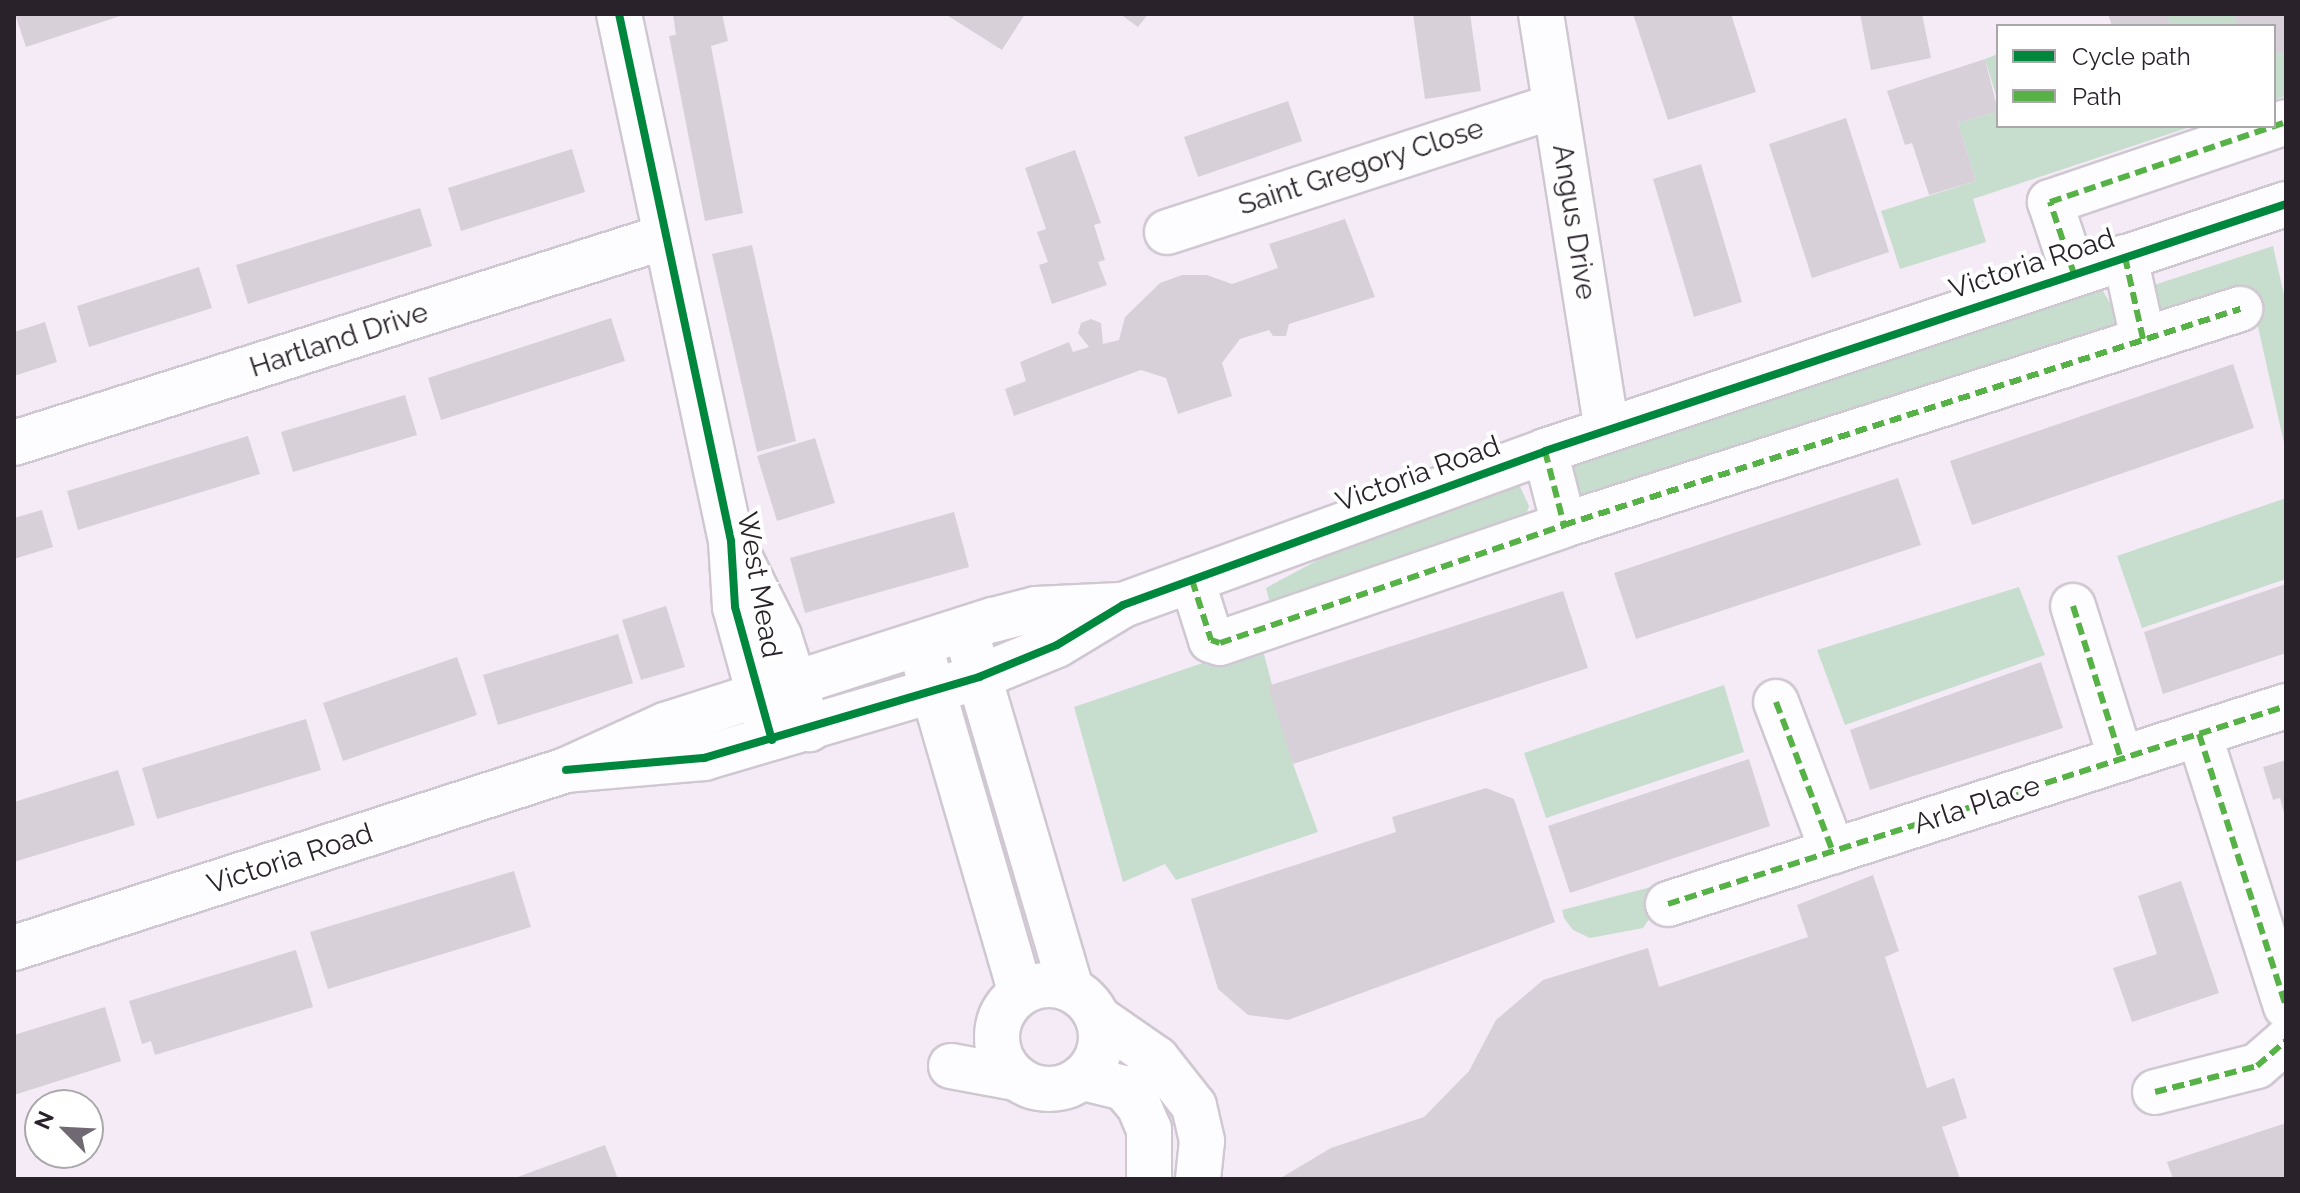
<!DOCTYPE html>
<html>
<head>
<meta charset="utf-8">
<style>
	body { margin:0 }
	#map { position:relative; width:2300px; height:1193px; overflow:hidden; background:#f4ebf7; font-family:Raleway,sans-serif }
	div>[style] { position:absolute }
	.green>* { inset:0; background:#c7dece }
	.building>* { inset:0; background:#d7d0d9 }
	.roads { filter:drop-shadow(2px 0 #cfc7d1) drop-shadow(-2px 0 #cfc7d1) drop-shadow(0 2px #cfc7d1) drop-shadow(0 -2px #cfc7d1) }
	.minor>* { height:44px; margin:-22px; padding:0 22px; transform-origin:22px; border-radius:22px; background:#fdfcfe }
	.minor>.ring { margin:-22px; padding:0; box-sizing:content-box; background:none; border:44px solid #fdfcfe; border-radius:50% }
	.tertiary>* { height:44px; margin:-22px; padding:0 22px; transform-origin:22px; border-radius:22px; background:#fdfcfe }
	.quiet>* { height:6px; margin-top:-3px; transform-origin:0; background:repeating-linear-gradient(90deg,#56b146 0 12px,transparent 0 18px) }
	.cycleway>* { height:8px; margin:-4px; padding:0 4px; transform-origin:4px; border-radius:4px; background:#00873e }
	span { translate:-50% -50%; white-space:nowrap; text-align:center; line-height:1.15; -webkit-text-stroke:8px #fff; paint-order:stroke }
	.street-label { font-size:28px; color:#29222b }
	.frame { position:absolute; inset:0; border:16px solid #29222b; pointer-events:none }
	.legend { position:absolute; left:1996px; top:24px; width:280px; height:104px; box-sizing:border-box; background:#fff; border:2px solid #a9a7aa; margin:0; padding:10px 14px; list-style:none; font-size:24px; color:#29222b }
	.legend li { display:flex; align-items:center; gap:16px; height:40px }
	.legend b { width:40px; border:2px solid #a9a7aa }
	.north { position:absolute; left:24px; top:1089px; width:80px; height:80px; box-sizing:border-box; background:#fff; border:2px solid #a9a7aa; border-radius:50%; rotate:294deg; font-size:22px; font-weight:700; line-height:32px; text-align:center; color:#29222b }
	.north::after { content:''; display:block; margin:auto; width:28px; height:36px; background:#706872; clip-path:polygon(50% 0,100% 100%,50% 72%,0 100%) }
</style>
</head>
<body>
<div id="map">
	<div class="green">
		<i style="clip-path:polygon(2167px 14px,2235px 14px,2239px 26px,2171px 26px)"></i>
		<i style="clip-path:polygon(2286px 51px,2286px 96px,2274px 100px,2274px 55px)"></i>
		<i style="clip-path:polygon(1998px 54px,1998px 102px,1985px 59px)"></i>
		<i style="clip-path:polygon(1998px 111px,1998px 126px,2193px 126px,1973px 199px,1986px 242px,1900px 269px,1881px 211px,1976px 181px,1958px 123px)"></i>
		<i style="clip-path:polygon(2273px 246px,2286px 304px,2286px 452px,2250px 291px,2164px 319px,2151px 286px)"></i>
		<i style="clip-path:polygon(2100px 286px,2117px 315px,2114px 330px,1582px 507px,1572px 464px)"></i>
		<i style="clip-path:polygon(1517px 480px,1529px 506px,1524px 522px,1271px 607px,1266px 588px,1370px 532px)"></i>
		<i style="clip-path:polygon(2286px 498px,2286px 579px,2142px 628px,2117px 556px)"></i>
		<i style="clip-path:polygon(2019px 587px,2045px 655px,1845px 725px,1817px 650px)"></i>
		<i style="clip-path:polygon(1261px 643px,1293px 764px,1318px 832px,1176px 880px,1165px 864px,1123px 882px,1074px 707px)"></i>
		<i style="clip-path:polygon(1724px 685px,1744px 752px,1546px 818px,1524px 753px)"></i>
		<i style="clip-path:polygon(1655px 886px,1655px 911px,1643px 928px,1590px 938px,1573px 930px,1564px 918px,1562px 910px)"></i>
	</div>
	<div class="building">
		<i style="clip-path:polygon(15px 14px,123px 14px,123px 15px,26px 47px)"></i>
		<i style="clip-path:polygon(673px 14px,722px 14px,728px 41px,711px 46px,743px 213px,705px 221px,669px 36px,676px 35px)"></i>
		<i style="clip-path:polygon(945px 14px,1025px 14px,1002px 50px)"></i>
		<i style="clip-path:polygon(1120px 14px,1148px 14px,1138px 27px)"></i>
		<i style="clip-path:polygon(1413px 14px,1470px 14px,1481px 91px,1425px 99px)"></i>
		<i style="clip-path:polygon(1633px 14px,1731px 14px,1756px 92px,1668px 120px)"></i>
		<i style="clip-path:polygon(1860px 14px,1922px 14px,1931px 58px,1871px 70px)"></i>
		<i style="clip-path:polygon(2108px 14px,2167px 14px,2171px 26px,2112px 26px)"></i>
		<i style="clip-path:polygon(2234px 14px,2286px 14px,2286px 51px,2274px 55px,2274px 26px,2238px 26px)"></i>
		<i style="clip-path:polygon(1985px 59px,1998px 111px,1958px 123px,1976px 181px,1929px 195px,1912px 143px,1905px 145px,1887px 91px)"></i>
		<i style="clip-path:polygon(1288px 101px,1302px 141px,1198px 177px,1184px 137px)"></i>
		<i style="clip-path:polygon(1846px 118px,1889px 252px,1812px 278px,1769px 144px)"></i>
		<i style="clip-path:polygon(572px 149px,585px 192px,461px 231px,448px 188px)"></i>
		<i style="clip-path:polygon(1075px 150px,1101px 223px,1094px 225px,1105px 260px,1098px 262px,1107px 285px,1052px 304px,1039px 265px,1048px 262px,1037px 232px,1046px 229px,1025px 168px)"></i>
		<i style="clip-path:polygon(1701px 164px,1742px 302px,1694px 317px,1653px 179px)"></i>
		<i style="clip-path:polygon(420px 208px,432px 246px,248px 304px,236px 265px)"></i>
		<i style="clip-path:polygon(1345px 219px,1375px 297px,1289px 324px,1286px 336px,1273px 336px,1269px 330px,1240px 339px,1222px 363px,1232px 396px,1178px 414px,1166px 378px,1141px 370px,1014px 416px,1005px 389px,1026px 381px,1020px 362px,1069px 342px,1073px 352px,1089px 347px,1078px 333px,1081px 323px,1091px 319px,1101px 323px,1103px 344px,1119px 340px,1125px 317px,1160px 283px,1182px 275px,1207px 275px,1232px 284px,1278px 268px,1269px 244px)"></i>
		<i style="clip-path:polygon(752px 245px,796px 441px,757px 452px,712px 254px)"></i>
		<i style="clip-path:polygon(199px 267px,212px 308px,89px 347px,77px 306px)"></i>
		<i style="clip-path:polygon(611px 318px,625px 361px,441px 420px,428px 378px)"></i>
		<i style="clip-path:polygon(45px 322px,57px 362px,14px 376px,14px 332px)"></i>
		<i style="clip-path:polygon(2233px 364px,2254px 428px,1972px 525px,1950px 461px)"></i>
		<i style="clip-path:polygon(405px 395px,417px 435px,293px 472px,281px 432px)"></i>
		<i style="clip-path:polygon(248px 436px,260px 474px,78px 530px,67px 491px)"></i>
		<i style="clip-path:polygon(815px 438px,835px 503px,777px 521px,757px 456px)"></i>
		<i style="clip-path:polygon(1898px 478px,1921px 545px,1636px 639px,1614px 573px)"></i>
		<i style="clip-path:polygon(42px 510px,53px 547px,14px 559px,14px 518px)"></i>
		<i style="clip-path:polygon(954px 512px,969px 567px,805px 613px,790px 558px)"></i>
		<i style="clip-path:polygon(2286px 584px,2286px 653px,2163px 694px,2144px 632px)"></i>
		<i style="clip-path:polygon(1563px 591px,1588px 668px,1293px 764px,1268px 686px)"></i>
		<i style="clip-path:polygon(666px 606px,685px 667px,641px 680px,622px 620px)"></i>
		<i style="clip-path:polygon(618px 634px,633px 683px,498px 725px,483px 675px)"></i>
		<i style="clip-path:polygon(457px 657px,477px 715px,343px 761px,323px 703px)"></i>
		<i style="clip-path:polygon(2041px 662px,2063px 728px,1870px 790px,1850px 730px)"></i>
		<i style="clip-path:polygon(306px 719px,321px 770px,157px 819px,142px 768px)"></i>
		<i style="clip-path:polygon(1749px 759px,1770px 826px,1570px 893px,1548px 826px)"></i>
		<i style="clip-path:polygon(2286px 760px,2286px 817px,2285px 817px,2280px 798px,2273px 800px,2263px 767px)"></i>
		<i style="clip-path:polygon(118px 770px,135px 825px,14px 862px,14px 802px)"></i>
		<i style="clip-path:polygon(1486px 788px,1514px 799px,1555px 922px,1288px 1020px,1248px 1015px,1218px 989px,1191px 899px,1396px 832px,1392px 817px)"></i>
		<i style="clip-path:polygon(514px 871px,531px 927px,328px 989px,310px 932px)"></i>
		<i style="clip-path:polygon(1873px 875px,1899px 951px,1885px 957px,1927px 1088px,1954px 1078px,1967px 1118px,1942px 1127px,1960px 1179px,1279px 1179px,1331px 1148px,1424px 1117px,1469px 1071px,1496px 1020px,1543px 980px,1648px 948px,1659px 987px,1808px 937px,1797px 905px)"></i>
		<i style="clip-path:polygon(2181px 881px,2219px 993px,2132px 1022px,2113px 968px,2157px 954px,2138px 896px)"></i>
		<i style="clip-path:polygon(296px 950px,313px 1007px,155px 1055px,151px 1041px,142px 1044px,129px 1001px)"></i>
		<i style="clip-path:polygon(105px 1007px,121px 1061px,14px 1095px,14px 1035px)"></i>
		<i style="clip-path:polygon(2286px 1123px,2286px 1179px,2173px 1179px,2167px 1162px)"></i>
		<i style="clip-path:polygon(605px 1145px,618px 1179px,512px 1179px)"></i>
	</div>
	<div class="roads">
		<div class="minor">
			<i style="left:619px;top:14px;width:539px;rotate:78deg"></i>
			<i style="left:731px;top:541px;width:66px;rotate:86.5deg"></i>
			<i style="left:735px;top:607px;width:129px;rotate:74.7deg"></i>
			<i style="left:1541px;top:14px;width:421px;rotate:81deg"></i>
			<i style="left:1167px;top:232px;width:408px;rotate:-18deg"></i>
			<i style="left:2125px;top:257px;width:84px;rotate:77.6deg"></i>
			<i style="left:2074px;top:274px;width:76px;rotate:-108.4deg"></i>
			<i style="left:2050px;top:202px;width:249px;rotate:-18.7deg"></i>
			<i style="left:14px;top:443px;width:682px;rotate:-17.58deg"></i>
			<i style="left:1545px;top:451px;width:76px;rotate:75.6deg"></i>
			<i style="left:738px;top:554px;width:92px;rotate:63.4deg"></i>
			<i style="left:779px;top:636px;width:98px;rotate:72.1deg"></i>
			<i style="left:1192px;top:580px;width:63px;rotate:72.4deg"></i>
			<i style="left:1211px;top:640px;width:9px;rotate:18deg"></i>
			<i style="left:1220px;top:643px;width:364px;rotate:-18.9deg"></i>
			<i style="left:1564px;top:525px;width:710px;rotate:-17.72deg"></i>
			<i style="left:2073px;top:606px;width:160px;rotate:72.6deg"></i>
			<i style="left:965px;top:629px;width:375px;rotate:73.6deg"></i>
			<i style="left:920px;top:646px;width:358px;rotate:73.8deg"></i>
			<i style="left:1776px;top:702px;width:160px;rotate:69.2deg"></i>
			<i style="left:2199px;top:734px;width:286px;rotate:72.3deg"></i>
			<i style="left:1668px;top:904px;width:649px;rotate:-17.76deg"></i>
			<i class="ring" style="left:997px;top:985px;width:60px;height:60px"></i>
			<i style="left:1098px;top:1018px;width:72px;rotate:34.8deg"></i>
			<i style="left:1157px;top:1059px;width:60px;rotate:51.8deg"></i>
			<i style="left:1194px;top:1106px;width:36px;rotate:77deg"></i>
			<i style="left:1202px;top:1141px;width:38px;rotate:96deg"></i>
			<i style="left:951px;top:1066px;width:66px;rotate:10.5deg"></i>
			<i style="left:1083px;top:1078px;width:42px;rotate:13.7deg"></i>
			<i style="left:1124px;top:1088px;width:23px;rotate:50deg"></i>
			<i style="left:1139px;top:1106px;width:25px;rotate:67deg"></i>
			<i style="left:1149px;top:1129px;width:50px;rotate:90deg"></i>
			<i style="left:2155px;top:1092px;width:105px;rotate:-14.3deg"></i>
			<i style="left:2257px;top:1066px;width:38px;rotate:-41deg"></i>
		</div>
		<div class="tertiary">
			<i style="left:566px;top:770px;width:139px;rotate:-5deg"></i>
			<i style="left:704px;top:758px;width:287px;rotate:-16.4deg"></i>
			<i style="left:979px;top:677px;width:84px;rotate:-22.3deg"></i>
			<i style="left:1057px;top:645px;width:77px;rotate:-31.2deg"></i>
			<i style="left:1123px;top:605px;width:449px;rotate:-20deg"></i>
			<i style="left:1545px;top:451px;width:781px;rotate:-18.43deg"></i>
			<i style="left:14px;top:948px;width:580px;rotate:-17.87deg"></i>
			<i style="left:566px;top:770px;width:109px;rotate:-24.4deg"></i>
			<i style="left:665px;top:725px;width:344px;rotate:-17.8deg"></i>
			<i style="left:993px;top:620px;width:44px;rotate:-14.3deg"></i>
			<i style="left:1036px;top:609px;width:84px;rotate:-2.7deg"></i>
		</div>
	</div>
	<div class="quiet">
		<i style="left:2125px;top:257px;width:84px;rotate:77.6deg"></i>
		<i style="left:2074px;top:274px;width:76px;rotate:-108.4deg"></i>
		<i style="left:2050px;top:202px;width:249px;rotate:-18.7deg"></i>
		<i style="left:1545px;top:451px;width:76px;rotate:75.6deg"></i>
		<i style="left:1192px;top:580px;width:63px;rotate:72.4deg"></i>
		<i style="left:1211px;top:640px;width:9px;rotate:18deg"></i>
		<i style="left:1220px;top:643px;width:364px;rotate:-18.9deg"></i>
		<i style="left:1564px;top:525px;width:710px;rotate:-17.72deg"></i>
		<i style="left:2073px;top:606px;width:160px;rotate:72.6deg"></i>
		<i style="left:1776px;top:702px;width:160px;rotate:69.2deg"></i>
		<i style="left:2199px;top:734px;width:286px;rotate:72.3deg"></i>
		<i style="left:1668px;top:904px;width:649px;rotate:-17.76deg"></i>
		<i style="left:2155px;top:1092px;width:105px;rotate:-14.3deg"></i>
		<i style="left:2257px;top:1066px;width:38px;rotate:-41deg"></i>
	</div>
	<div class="cycleway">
		<i style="left:619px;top:14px;width:539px;rotate:78deg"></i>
		<i style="left:731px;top:541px;width:66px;rotate:86.5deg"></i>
		<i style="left:735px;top:607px;width:138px;rotate:74.5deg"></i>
		<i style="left:566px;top:770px;width:139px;rotate:-5deg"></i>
		<i style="left:704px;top:758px;width:287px;rotate:-16.4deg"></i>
		<i style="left:979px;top:677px;width:84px;rotate:-22.3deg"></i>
		<i style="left:1057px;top:645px;width:77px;rotate:-31.2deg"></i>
		<i style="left:1123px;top:605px;width:449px;rotate:-20deg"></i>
		<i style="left:1545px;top:451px;width:781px;rotate:-18.43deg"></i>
	</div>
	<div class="street-label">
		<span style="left:1361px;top:167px;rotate:-18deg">Saint Gregory Close</span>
		<span style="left:1574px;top:222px;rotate:81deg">Angus Drive</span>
		<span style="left:2032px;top:264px;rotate:-18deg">Victoria Road</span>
		<span style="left:339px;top:340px;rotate:-18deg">Hartland Drive</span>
		<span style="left:1418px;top:474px;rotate:-20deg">Victoria Road</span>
		<span style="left:759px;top:585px;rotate:80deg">West Mead</span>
		<span style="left:1977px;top:805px;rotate:-18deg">Arla Place</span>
		<span style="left:290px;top:859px;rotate:-18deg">Victoria Road</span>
	</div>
	<div class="frame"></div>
	<ul class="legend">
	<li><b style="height:10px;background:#00873e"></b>Cycle path</li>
	<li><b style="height:10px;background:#56b146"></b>Path</li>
	</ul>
	<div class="north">N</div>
</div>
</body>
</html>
